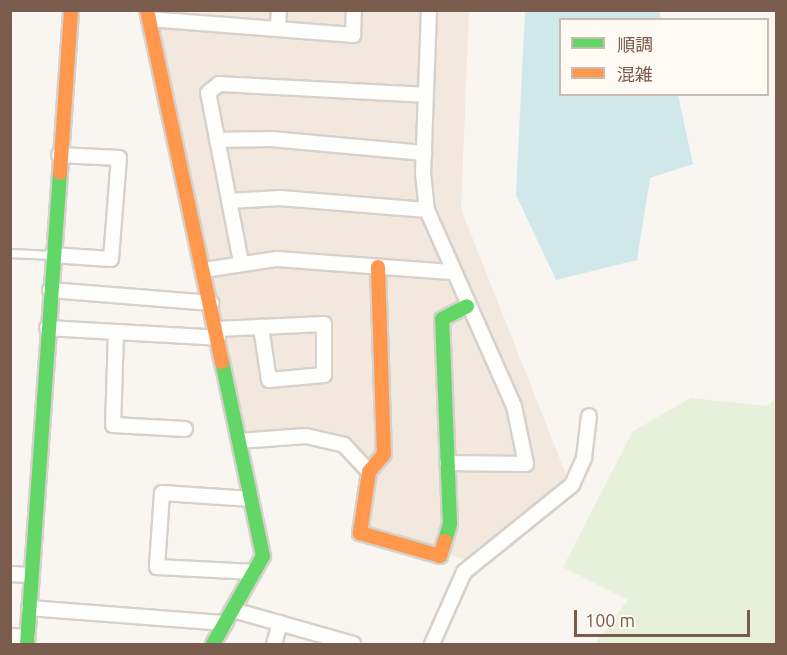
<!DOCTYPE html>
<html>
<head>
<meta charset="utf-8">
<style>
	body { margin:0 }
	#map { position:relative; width:787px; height:655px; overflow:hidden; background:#f9f5f0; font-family:Ubuntu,"Noto Sans JP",sans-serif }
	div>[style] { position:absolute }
	.residential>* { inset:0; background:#f2e8de }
	.green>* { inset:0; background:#e7f0db }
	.water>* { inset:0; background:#d0e8ea }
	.roads { filter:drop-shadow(2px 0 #d7d1cb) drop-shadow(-2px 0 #d7d1cb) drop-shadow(0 2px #d7d1cb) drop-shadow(0 -2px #d7d1cb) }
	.lane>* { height:7px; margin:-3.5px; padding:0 3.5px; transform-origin:3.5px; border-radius:3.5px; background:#fefefd }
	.street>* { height:14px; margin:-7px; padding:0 7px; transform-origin:7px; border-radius:7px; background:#fefefd }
	.fast>* { height:14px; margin:-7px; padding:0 7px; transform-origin:7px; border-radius:7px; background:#63d668 }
	.slow>* { height:14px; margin:-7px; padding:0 7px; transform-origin:7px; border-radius:7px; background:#ff974d }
	span { translate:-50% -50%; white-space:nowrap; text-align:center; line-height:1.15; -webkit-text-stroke:6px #fffaf3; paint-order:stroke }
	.frame { position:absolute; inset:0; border:12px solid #7a5c4d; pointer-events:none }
	.legend { position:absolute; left:559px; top:18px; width:210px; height:78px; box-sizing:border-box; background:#fffaf3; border:2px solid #cabbb1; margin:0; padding:8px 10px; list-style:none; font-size:18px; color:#7a5c4d }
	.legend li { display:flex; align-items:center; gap:12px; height:30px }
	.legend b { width:30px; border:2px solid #cabbb1 }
	.scale { position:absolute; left:574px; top:610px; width:176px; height:27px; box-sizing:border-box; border:3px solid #7a5c4d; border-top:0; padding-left:8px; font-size:18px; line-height:21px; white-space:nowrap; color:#7a5c4d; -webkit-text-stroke:4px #fffaf3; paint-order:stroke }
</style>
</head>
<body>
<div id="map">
	<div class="residential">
		<i style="clip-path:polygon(157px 11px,469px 11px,461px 209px,569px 482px,468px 560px,371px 533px,366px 526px,376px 472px,347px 440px,244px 435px)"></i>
	</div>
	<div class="green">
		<i style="clip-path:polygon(691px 398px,766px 406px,776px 399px,776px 644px,595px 644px,628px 600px,563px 567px,633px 431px)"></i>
	</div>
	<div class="water">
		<i style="clip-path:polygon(525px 11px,659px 11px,661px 19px,560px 20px,560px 94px,678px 95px,693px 164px,650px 178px,637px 260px,556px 280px,516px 195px)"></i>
	</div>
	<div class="roads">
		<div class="lane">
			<i style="left:10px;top:253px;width:42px;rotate:2.7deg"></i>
		</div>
		<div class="street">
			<i style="left:429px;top:10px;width:163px;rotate:92.1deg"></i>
			<i style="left:423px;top:173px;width:37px;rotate:84deg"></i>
			<i style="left:427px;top:210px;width:214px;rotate:66.1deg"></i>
			<i style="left:514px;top:406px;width:59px;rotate:78.3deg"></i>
			<i style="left:526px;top:464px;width:79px;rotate:-179.3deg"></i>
			<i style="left:149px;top:19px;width:205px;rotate:4.5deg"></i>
			<i style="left:353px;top:35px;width:25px;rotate:-88deg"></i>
			<i style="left:278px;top:27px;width:17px;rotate:-87deg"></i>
			<i style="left:217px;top:140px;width:54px;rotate:-1.1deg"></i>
			<i style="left:271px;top:139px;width:154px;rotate:5.2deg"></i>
			<i style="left:229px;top:201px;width:51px;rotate:-3.4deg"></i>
			<i style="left:280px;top:198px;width:147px;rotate:4.7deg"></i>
			<i style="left:52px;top:255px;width:59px;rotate:3.9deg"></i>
			<i style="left:111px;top:259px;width:101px;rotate:-85.5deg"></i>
			<i style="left:119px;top:158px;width:60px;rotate:-177.1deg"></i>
			<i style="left:241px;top:262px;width:172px;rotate:-101deg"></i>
			<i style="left:208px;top:93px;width:14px;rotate:-39deg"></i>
			<i style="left:219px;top:84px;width:207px;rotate:3deg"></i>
			<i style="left:204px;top:270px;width:74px;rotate:-8.6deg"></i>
			<i style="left:277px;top:259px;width:174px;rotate:4.3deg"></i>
			<i style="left:50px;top:290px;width:162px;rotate:4.6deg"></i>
			<i style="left:47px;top:328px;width:171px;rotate:3.3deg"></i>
			<i style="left:217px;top:329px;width:44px;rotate:-2.6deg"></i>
			<i style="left:261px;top:327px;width:63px;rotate:-2.7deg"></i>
			<i style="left:324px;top:324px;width:51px;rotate:90deg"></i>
			<i style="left:324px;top:375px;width:55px;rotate:174.8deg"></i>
			<i style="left:269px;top:380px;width:54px;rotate:-98.6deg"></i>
			<i style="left:116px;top:332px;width:93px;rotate:91.8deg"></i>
			<i style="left:113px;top:425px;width:72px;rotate:3.2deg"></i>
			<i style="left:239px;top:441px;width:67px;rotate:-4.3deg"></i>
			<i style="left:306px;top:436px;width:39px;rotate:13deg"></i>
			<i style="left:344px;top:445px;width:37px;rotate:47deg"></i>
			<i style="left:251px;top:499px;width:89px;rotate:-176.1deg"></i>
			<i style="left:162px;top:493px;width:74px;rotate:93.9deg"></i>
			<i style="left:157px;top:567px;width:97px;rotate:3deg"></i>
			<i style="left:10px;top:574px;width:21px;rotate:3deg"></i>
			<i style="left:29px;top:608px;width:197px;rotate:4.4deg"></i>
			<i style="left:233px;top:610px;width:125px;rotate:15.8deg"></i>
			<i style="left:10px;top:636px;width:18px;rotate:3deg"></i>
			<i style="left:274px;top:644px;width:22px;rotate:-74deg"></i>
			<i style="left:432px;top:644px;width:79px;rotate:-66deg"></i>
			<i style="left:464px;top:572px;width:139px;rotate:-38.9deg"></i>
			<i style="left:572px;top:485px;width:30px;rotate:-66deg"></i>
			<i style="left:584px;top:458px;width:42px;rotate:-83.2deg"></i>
		</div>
		<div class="fast">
			<i style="left:445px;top:541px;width:18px;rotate:-74deg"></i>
			<i style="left:450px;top:524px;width:205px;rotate:-92.2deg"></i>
			<i style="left:442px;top:319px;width:28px;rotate:-27deg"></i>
			<i style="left:27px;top:644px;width:472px;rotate:-86deg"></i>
			<i style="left:213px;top:644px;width:101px;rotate:-60.4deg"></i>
			<i style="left:263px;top:556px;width:198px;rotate:-101.9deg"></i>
		</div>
		<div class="slow">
			<i style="left:147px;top:10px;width:360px;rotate:78deg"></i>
			<i style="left:60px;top:173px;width:163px;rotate:-86.1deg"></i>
			<i style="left:378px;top:267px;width:187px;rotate:88.2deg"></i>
			<i style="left:384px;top:454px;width:23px;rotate:130deg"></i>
			<i style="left:369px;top:472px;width:62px;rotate:98.4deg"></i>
			<i style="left:360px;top:533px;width:83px;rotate:16deg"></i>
			<i style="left:440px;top:556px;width:16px;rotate:-72deg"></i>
		</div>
	</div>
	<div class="frame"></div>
	<ul class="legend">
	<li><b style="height:8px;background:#63d668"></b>順調</li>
	<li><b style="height:8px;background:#ff974d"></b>混雑</li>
	</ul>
	<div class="scale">100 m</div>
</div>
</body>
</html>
